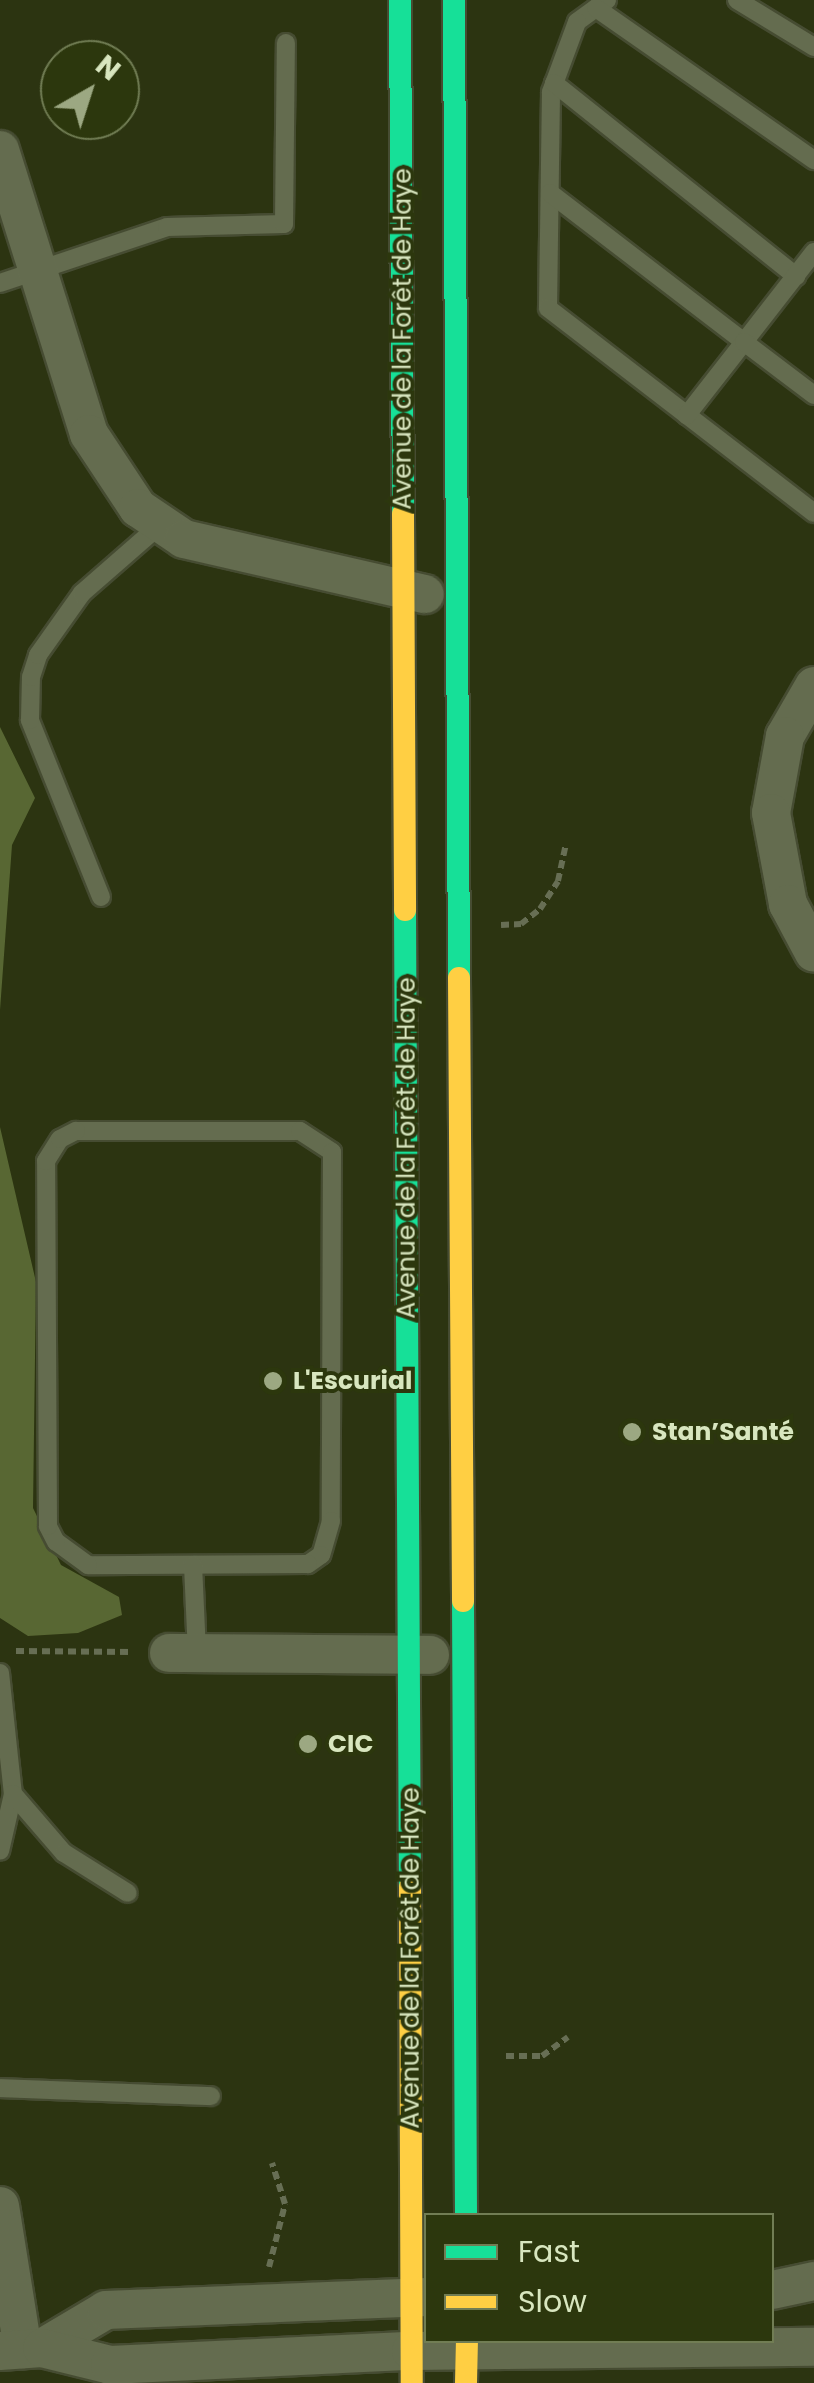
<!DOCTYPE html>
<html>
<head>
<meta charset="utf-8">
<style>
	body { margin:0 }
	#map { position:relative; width:814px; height:2383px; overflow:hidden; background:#2c3411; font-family:Poppins,sans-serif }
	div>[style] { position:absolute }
	.green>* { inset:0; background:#586733 }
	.path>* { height:6px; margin-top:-3px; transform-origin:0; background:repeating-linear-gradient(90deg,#676e54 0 8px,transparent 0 13px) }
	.roads { filter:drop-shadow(2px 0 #464c32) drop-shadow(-2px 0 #464c32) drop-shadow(0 2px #464c32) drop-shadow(0 -2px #464c32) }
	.lane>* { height:18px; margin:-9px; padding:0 9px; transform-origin:9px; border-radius:9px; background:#646c4f }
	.street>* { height:38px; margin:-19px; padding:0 19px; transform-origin:19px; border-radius:19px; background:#646c4f }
	.fast>* { height:22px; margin:-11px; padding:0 11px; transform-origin:11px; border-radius:11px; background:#16e098 }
	.slow>* { height:22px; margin:-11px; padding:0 11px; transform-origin:11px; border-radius:11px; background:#ffcf43 }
	.dots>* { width:28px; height:28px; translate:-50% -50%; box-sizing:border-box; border:5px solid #2c370d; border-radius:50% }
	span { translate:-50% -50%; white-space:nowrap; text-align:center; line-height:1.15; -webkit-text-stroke:8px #2c370d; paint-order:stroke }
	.street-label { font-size:25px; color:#d8e6bf }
	.poi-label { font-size:25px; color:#d8e6bf; font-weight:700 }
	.left { translate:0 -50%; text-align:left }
	.legend { position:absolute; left:424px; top:2213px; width:350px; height:130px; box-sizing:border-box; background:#2c370d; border:2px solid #717d54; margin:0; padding:12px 18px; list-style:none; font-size:30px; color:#d8e6bf }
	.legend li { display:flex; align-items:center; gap:20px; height:50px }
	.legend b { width:50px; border:2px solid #717d54 }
	.north { position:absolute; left:40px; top:40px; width:100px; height:100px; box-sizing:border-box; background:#2c370d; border:2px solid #717d54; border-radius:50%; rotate:39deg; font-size:28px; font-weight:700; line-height:40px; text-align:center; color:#d8e6bf }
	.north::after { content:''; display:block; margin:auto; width:35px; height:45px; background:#9ca882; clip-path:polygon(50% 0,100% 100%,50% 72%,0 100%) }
</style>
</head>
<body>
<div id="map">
	<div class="green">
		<i style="clip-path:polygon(0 727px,35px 798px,12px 845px,0 1010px)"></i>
		<i style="clip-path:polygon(0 1127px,36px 1282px,33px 1508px,61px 1565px,119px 1597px,122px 1615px,78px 1633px,28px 1636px,0 1618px)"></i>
	</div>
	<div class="path">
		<i style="left:501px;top:925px;width:20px;rotate:-3deg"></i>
		<i style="left:521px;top:924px;width:24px;rotate:-38deg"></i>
		<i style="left:540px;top:909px;width:33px;rotate:-57deg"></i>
		<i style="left:558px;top:881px;width:35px;rotate:-78deg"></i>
		<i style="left:16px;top:1651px;width:117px;rotate:0.5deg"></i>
		<i style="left:506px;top:2056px;width:36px"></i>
		<i style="left:542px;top:2056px;width:32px;rotate:-36deg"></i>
		<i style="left:269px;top:2267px;width:65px;rotate:-75.7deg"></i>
		<i style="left:285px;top:2204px;width:43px;rotate:-107.6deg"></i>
	</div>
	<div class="roads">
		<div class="lane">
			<i style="left:607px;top:0;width:37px;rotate:144deg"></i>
			<i style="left:577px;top:22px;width:75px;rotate:110.4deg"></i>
			<i style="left:551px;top:92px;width:216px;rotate:90.8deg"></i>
			<i style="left:548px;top:308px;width:336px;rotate:37.6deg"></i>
			<i style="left:737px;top:0;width:90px;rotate:31.4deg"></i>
			<i style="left:596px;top:8px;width:266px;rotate:34.9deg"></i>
			<i style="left:554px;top:83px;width:310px;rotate:38.6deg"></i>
			<i style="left:550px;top:193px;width:245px;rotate:37.5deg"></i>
			<i style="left:744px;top:342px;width:93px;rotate:128deg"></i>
			<i style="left:814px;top:252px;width:114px;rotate:127.9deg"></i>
			<i style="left:744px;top:342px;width:88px;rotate:37.1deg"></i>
			<i style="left:0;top:283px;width:176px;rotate:-18.5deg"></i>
			<i style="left:167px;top:227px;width:117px;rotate:-1.5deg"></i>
			<i style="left:284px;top:224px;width:181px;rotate:-89.4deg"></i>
			<i style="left:101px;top:897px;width:191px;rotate:-111.9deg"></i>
			<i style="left:30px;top:720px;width:43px;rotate:-88.7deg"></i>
			<i style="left:31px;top:677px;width:23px;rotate:-72deg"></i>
			<i style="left:38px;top:655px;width:76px;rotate:-54.6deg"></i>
			<i style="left:82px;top:593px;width:103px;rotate:-41.1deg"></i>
			<i style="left:76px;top:1131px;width:224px"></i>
			<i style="left:300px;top:1131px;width:38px;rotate:33deg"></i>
			<i style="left:332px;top:1152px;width:369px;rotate:90.2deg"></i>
			<i style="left:331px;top:1521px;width:35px;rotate:106deg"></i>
			<i style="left:321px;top:1555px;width:16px;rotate:145deg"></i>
			<i style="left:308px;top:1564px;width:220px;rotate:179.7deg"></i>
			<i style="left:88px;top:1565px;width:39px;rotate:-144deg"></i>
			<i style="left:56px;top:1542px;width:18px;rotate:-117deg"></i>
			<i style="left:48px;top:1526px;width:365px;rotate:-90.3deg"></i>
			<i style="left:46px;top:1161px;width:26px;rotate:-58deg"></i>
			<i style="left:60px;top:1139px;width:18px;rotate:-27deg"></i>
			<i style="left:193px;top:1565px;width:89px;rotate:87.4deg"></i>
			<i style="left:0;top:1673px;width:122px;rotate:83.9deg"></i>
			<i style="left:13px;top:1794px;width:58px;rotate:102.8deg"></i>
			<i style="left:13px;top:1794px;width:78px;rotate:49.2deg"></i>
			<i style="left:64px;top:1853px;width:75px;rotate:32deg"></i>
			<i style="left:0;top:2088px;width:211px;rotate:2.2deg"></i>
		</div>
		<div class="street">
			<i style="left:0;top:150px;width:298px;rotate:72.6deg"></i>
			<i style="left:89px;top:434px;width:89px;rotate:56.5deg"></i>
			<i style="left:138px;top:508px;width:55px;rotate:34deg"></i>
			<i style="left:184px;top:539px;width:247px;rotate:12.9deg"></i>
			<i style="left:814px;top:686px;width:58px;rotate:120.1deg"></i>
			<i style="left:785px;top:736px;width:78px;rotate:100.3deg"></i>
			<i style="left:771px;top:813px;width:93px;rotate:79.4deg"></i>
			<i style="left:788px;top:904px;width:55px;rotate:62deg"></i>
			<i style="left:169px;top:1653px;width:261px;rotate:0.4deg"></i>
			<i style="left:0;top:2206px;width:145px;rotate:80.9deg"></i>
			<i style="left:772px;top:2290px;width:43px;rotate:-12.1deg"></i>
			<i style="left:42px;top:2348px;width:74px;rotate:-30.7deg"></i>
			<i style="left:106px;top:2310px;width:321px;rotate:-2.3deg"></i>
			<i style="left:0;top:2351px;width:42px;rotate:-4.1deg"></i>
			<i style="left:42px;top:2348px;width:70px;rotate:14deg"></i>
			<i style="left:110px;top:2365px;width:301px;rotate:-2.7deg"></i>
			<i style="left:411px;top:2351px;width:403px;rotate:-0.6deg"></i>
		</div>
		<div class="fast">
			<i style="left:400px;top:0;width:514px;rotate:89.67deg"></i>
			<i style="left:454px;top:0;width:978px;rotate:89.71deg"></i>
			<i style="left:405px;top:910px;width:977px;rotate:89.71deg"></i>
			<i style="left:463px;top:1601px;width:615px;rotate:89.72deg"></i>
		</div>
		<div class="slow">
			<i style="left:403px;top:514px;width:396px;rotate:89.7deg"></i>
			<i style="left:459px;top:978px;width:623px;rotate:89.63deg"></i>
			<i style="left:410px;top:1887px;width:496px;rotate:89.8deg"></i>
			<i style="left:466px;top:2383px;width:43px;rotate:-88.7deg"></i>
		</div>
	</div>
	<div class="dots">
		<i style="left:273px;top:1381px;background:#9ca882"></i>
		<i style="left:632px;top:1432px;background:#9ca882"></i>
		<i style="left:308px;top:1744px;background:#9ca882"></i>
	</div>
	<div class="street-label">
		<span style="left:403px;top:339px;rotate:-90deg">Avenue de la Forêt de Haye</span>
		<span style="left:407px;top:1148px;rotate:-90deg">Avenue de la Forêt de Haye</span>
		<span style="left:411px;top:1958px;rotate:-90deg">Avenue de la Forêt de Haye</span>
	</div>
	<div class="poi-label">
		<span class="left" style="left:293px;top:1381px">L'Escurial</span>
		<span class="left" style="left:652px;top:1432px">Stan’Santé</span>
		<span class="left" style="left:328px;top:1744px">CIC</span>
	</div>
	<ul class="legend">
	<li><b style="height:12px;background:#16e098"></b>Fast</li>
	<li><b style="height:12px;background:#ffcf43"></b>Slow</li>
	</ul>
	<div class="north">N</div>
</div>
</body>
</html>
